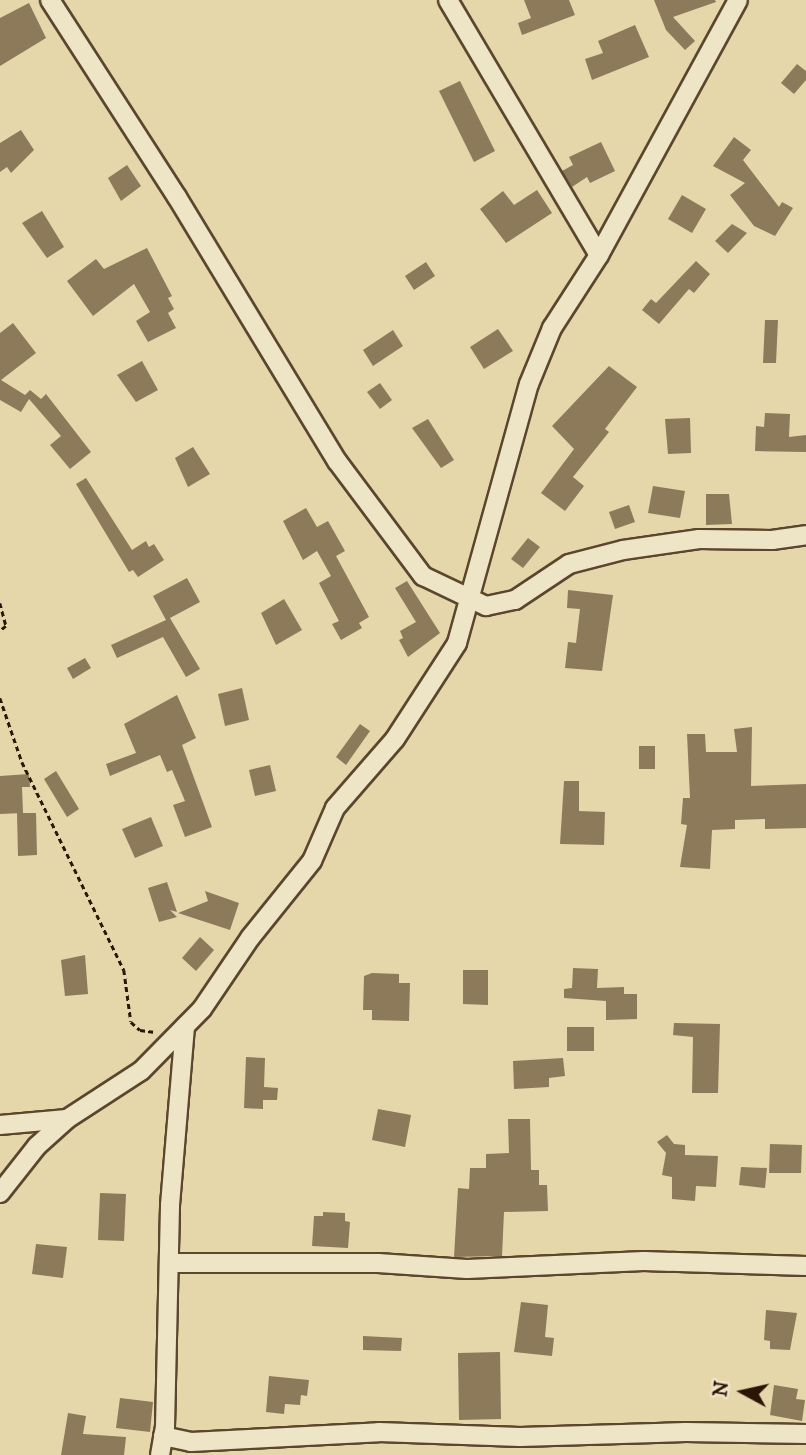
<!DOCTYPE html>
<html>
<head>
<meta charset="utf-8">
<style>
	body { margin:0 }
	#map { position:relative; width:806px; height:1455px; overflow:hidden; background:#e5d7a9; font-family:"IM FELL DW Pica",serif }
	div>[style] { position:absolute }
	.building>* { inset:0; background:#8d7a5a }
	.path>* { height:2.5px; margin-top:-1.25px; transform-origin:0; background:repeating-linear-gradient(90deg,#2d1505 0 5px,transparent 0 8.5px) }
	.roads { filter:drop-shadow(2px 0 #5b462e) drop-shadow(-2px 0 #5b462e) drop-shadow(0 2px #5b462e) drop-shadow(0 -2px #5b462e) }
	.street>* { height:18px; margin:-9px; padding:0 9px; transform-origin:9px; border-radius:9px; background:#eee5c7 }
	span { translate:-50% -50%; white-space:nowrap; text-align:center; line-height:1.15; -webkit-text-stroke:7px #eee5c7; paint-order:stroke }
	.north { position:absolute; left:708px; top:1357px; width:70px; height:70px; -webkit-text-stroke:5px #eee5c7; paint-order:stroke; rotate:278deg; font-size:19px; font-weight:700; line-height:28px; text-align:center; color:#2d1505 }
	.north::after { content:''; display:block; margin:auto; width:24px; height:32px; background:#2d1505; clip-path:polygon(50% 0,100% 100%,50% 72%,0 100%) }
</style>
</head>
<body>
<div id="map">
	<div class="building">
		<i style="clip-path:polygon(524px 0,569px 0,575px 15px,522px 35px,518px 23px,531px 18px)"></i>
		<i style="clip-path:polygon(654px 0,715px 0,716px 2px,673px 17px,695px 41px,685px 50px,666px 30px)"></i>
		<i style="clip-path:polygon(29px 3px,46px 38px,0 66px,0 18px)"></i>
		<i style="clip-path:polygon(635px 25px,649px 57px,592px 80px,585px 59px,603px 53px,598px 41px)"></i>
		<i style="clip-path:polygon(797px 64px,806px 71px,806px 80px,794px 94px,781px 83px)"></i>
		<i style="clip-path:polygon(460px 81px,495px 151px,474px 162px,439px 91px)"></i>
		<i style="clip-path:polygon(21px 130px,34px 150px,11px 173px,7px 167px,0 172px,0 143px)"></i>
		<i style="clip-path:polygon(734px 137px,751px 150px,743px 160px,779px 207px,782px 202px,793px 208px,775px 236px,754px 226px,730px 195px,745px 183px,713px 166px)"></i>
		<i style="clip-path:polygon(601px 142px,615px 171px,590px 183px,587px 177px,572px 187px,562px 171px,573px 165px,569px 157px)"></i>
		<i style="clip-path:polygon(127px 165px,141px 186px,121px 201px,108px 178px)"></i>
		<i style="clip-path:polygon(537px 190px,552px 213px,506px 243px,480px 209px,503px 191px,514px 205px)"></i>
		<i style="clip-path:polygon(682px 195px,706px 209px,692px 233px,668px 219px)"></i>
		<i style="clip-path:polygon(42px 211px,64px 247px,47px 258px,22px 223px)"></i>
		<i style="clip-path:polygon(732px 224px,747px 233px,728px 253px,715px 241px)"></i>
		<i style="clip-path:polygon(147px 248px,172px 296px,168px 298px,174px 309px,168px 313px,176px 328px,148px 342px,136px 321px,150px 312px,134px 284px,93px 316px,67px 281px,96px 259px,104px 269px)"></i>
		<i style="clip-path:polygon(696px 261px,710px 274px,694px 293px,689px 289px,659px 324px,642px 310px,651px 299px,656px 303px)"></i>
		<i style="clip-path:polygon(426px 262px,435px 276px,414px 290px,405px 276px)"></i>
		<i style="clip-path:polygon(765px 320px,778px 320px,776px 363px,763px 363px)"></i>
		<i style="clip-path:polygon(13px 323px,36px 353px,1px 380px,25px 395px,30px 390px,41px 399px,46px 394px,91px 452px,70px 469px,50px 445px,61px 436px,29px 399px,21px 412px,0 400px,0 333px)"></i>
		<i style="clip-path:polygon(498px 329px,513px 351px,484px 369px,470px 347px)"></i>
		<i style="clip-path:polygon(393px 330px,403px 346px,373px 366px,363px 350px)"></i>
		<i style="clip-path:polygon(142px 361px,158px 390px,136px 402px,117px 375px)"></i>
		<i style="clip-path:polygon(609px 366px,637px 387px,605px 429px,609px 432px,573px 477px,584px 486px,565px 511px,541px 493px,574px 449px,552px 426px)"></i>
		<i style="clip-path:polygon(380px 383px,392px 400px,380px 409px,367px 392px)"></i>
		<i style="clip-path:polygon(765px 413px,790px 414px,789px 437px,806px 435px,806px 452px,755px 451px,756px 426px,764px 427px)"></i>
		<i style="clip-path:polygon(690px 418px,691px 453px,668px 454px,665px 419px)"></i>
		<i style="clip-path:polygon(428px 419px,454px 460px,441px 468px,412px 428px)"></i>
		<i style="clip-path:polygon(193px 447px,210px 474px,188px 487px,175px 458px)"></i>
		<i style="clip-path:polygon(86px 478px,132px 550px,146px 541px,149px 547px,154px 544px,164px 560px,138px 577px,133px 570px,129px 572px,76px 484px)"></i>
		<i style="clip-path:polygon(653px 486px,685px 491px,680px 518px,648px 513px)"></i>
		<i style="clip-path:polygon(706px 494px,729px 494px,732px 524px,706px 525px)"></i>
		<i style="clip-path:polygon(629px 505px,635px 522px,615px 529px,609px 512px)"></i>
		<i style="clip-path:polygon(306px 508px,317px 527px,328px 521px,345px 551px,336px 556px,369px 617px,359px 623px,362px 628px,341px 640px,332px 624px,339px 621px,319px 583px,331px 576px,317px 551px,303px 560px,283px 521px)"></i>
		<i style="clip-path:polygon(528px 538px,540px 547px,523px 568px,511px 559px)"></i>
		<i style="clip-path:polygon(187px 578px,200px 602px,170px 618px,200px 669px,186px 677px,163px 637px,117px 658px,111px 645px,166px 620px,153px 596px)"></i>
		<i style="clip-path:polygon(407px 581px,440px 633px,408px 657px,399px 640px,403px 638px,400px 631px,416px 622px,395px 588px)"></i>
		<i style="clip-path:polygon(568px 590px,613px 595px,602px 671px,565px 668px,568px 642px,576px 643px,580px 609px,567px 608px)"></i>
		<i style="clip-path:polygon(284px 599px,302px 630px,276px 645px,261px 613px)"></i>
		<i style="clip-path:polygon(85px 658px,91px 668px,73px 679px,67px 668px)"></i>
		<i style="clip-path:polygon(242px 688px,249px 720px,225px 726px,218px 694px)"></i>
		<i style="clip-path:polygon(177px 695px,196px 738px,182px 745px,212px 827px,185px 837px,173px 805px,185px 801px,172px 770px,167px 772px,160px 755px,110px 776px,106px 764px,136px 753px,124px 724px)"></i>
		<i style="clip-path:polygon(360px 724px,370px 731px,346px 765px,336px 757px)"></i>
		<i style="clip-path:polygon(752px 727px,751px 786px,806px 784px,806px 828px,765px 829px,765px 819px,735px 820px,735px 829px,712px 830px,710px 869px,680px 867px,687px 825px,681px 824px,683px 798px,690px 798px,687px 734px,705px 734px,706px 752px,737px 752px,734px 729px)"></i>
		<i style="clip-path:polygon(639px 746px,655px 746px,655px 769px,639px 769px)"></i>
		<i style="clip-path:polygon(270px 765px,276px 791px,255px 796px,249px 770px)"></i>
		<i style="clip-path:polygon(56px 771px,79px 809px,67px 817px,44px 779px)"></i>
		<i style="clip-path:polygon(29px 774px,30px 787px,22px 787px,23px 813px,0 814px,0 776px)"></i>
		<i style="clip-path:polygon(564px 781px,579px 781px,579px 811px,605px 812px,604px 845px,560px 844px)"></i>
		<i style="clip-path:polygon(17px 813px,36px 813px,37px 855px,18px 856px)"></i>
		<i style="clip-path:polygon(151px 817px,163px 846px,135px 858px,122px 829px)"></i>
		<i style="clip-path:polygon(167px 882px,177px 912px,170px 910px,177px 917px,159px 922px,148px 888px)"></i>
		<i style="clip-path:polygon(205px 891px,239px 903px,230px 930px,178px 913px,208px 901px)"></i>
		<i style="clip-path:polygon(200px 937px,214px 950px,196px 971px,182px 958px)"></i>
		<i style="clip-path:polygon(85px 955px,88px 994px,65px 996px,61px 960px)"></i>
		<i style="clip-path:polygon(573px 968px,598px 969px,597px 988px,624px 987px,624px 994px,637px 994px,637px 1019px,606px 1020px,606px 1001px,564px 998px,564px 989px,572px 988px)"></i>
		<i style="clip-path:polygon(463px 970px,488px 970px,488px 1005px,463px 1004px)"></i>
		<i style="clip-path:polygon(372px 973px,399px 974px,399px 983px,410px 983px,409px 1021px,372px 1020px,372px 1010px,363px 1010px,364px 976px)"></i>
		<i style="clip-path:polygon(674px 1023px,720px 1024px,718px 1093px,692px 1093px,693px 1037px,673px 1035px)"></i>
		<i style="clip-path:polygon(567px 1027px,594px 1027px,594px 1051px,567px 1051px)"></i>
		<i style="clip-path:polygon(246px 1057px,265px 1058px,264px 1087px,278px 1088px,277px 1100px,263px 1100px,263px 1109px,244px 1108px)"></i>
		<i style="clip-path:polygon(563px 1058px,565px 1076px,549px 1078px,549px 1087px,514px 1089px,513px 1061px)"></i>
		<i style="clip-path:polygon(378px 1109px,411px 1115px,405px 1147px,372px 1140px)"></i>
		<i style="clip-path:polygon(508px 1119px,530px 1119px,531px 1170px,539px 1170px,539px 1185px,547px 1185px,548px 1211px,504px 1212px,502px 1256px,454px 1257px,458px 1188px,469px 1189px,470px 1168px,486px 1168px,486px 1154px,509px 1153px)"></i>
		<i style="clip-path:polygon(667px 1135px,674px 1144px,685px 1145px,685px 1155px,718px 1156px,716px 1187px,696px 1186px,695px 1201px,672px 1199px,672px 1177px,662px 1175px,666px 1153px,657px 1142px)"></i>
		<i style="clip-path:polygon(770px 1144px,802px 1145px,801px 1173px,769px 1173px)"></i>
		<i style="clip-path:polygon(741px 1167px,767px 1168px,765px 1188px,739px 1185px)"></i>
		<i style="clip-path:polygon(100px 1193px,126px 1194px,124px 1241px,98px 1240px)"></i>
		<i style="clip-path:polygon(323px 1212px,345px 1213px,345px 1221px,350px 1222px,348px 1248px,312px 1246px,314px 1216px,323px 1216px)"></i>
		<i style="clip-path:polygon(36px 1244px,67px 1247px,63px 1278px,32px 1274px)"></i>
		<i style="clip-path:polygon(521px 1302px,548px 1305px,545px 1337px,554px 1338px,552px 1356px,514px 1352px)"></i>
		<i style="clip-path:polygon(766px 1310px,797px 1313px,790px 1350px,770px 1349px,770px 1341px,764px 1340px)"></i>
		<i style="clip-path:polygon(363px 1336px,402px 1338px,401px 1351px,363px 1350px)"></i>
		<i style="clip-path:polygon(500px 1352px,501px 1419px,459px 1420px,458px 1353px)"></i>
		<i style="clip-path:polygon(269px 1376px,309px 1380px,307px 1396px,301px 1395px,300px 1405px,285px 1404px,284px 1414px,266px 1412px)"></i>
		<i style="clip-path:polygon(774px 1385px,798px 1389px,796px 1399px,805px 1400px,802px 1421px,770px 1415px)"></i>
		<i style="clip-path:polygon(120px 1398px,153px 1402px,150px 1432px,116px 1428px)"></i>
		<i style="clip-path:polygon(68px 1413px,86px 1416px,83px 1434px,126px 1437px,124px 1455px,61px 1455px)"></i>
	</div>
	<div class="path">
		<i style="left:0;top:603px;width:24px;rotate:75deg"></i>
		<i style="left:6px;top:626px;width:8px;rotate:140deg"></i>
		<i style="left:0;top:698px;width:68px;rotate:71deg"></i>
		<i style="left:22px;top:762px;width:232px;rotate:63.9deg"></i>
		<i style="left:124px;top:970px;width:52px;rotate:82.3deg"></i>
		<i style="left:131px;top:1022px;width:12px;rotate:42deg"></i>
		<i style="left:140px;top:1030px;width:15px;rotate:8deg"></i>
	</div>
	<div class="roads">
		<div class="street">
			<i style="left:50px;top:0;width:234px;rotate:57.2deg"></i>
			<i style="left:177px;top:197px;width:309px;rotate:58.8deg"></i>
			<i style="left:337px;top:461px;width:144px;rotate:53.2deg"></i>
			<i style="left:423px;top:576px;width:70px;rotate:25.5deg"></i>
			<i style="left:486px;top:606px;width:30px;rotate:-12deg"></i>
			<i style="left:515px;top:600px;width:65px;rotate:-33.7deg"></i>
			<i style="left:569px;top:564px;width:56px;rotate:-14.5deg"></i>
			<i style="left:623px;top:550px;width:77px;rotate:-8.2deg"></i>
			<i style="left:699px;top:539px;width:73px;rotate:0.8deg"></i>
			<i style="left:772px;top:540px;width:34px;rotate:-8deg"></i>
			<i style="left:448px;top:0;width:296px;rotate:59.4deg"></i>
			<i style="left:0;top:1125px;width:67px;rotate:-5.1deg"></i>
			<i style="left:0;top:1193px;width:60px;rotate:-51.8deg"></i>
			<i style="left:37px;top:1146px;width:40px;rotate:-42deg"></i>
			<i style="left:67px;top:1119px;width:88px;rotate:-33deg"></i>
			<i style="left:141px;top:1071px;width:87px;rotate:-45.5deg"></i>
			<i style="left:202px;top:1009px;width:86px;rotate:-55.9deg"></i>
			<i style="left:250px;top:938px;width:99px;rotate:-51.2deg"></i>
			<i style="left:312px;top:861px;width:58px;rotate:-66.5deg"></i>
			<i style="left:335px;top:808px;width:91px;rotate:-49deg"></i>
			<i style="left:395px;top:739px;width:114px;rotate:-57.1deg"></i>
			<i style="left:457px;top:643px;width:269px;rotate:-74.5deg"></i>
			<i style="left:529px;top:384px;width:61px;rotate:-67.7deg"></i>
			<i style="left:552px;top:328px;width:87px;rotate:-57.2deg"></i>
			<i style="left:599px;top:255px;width:290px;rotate:-61.4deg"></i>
			<i style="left:169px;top:1263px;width:209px"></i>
			<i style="left:378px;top:1263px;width:89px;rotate:3.9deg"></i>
			<i style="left:467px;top:1269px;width:177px;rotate:-2.6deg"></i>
			<i style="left:644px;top:1261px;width:162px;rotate:1.8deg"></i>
			<i style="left:163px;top:1436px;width:29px;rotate:12deg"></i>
			<i style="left:191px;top:1442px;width:188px;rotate:-3deg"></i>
			<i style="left:379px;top:1432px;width:141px;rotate:2deg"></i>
			<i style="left:520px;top:1437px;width:166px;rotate:-1.7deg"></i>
			<i style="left:686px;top:1432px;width:120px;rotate:1deg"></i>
			<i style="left:160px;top:1455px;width:28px;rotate:-80deg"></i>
			<i style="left:165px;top:1427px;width:222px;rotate:-88.7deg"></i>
			<i style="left:170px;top:1205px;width:179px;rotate:-85.2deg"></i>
		</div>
	</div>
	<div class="north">N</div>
</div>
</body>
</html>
